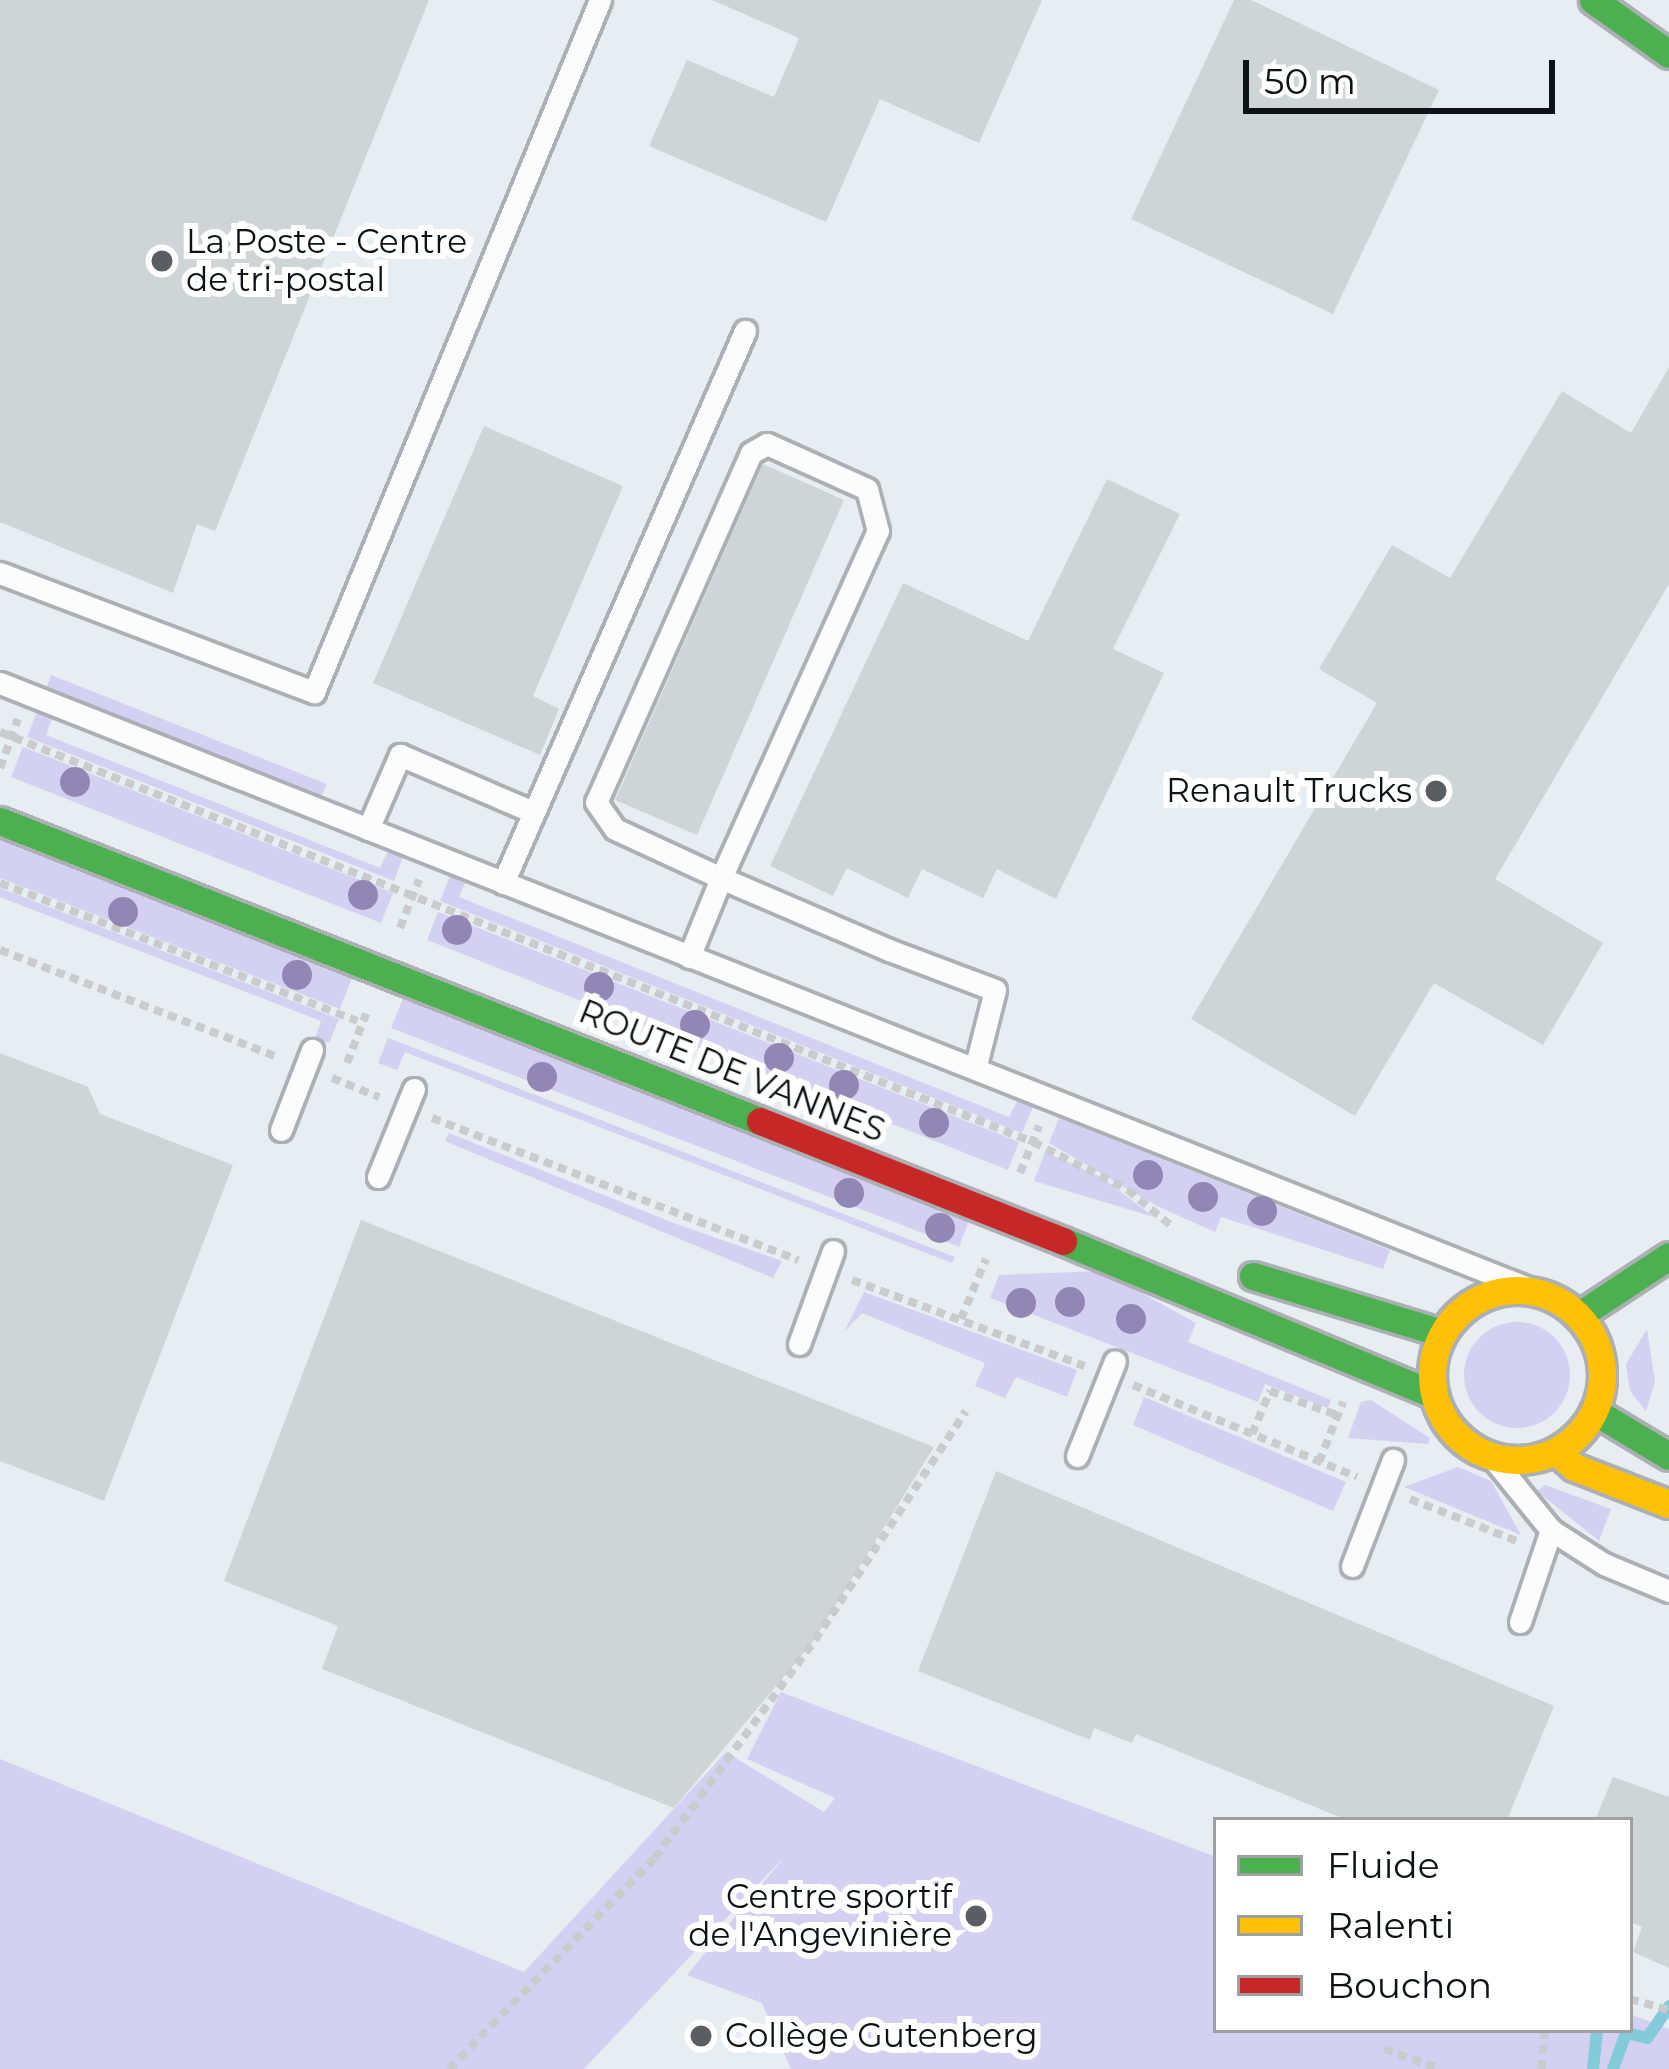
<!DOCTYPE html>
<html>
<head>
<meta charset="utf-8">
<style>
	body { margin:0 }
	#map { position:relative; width:1669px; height:2069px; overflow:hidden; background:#e8edf2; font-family:Montserrat,sans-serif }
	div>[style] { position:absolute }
	.green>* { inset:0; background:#d4d0f1 }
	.round { border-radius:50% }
	.stream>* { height:12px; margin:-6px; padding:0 6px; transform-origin:6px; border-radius:6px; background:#83cbd9 }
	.building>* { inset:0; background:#cfd4d7 }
	.path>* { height:8px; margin-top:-4px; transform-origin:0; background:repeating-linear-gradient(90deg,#cacbcd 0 9px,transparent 0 15px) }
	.roads { filter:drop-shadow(3px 0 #acafb3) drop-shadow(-3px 0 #acafb3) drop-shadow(0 3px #acafb3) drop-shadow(0 -3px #acafb3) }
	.lane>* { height:21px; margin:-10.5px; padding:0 10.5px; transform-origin:10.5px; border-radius:10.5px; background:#fcfcfd }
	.fast>* { height:27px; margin:-13.5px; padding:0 13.5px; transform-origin:13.5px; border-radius:13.5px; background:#4caf50 }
	.slow>* { height:27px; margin:-13.5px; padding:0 13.5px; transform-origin:13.5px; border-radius:13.5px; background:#ffc107 }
	.slow>.ring { margin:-13.5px; padding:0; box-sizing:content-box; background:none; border:27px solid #ffc107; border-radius:50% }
	.jam>* { height:27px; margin:-13.5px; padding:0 13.5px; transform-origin:13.5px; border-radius:13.5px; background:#c62828 }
	.trees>* { width:30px; height:30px; margin:-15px; border-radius:50%; background:#9287b4 }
	.dots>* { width:33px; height:33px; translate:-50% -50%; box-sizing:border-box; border:6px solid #fff; border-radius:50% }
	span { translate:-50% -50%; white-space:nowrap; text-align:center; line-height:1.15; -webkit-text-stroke:12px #fff; paint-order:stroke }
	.poi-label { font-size:33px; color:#0e1115 }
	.left { translate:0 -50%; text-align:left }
	.right { translate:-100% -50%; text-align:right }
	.street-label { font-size:33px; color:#0e1115 }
	.legend { position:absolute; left:1213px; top:1817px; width:420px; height:216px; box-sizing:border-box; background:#fff; border:3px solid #9fa0a1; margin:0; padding:15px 21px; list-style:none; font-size:36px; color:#0e1115 }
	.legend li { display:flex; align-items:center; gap:24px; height:60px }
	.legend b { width:60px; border:3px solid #9fa0a1 }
	.scale { position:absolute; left:1243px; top:60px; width:312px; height:54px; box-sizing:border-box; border:6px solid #0e1115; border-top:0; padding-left:15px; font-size:36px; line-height:42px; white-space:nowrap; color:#0e1115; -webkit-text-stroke:9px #fff; paint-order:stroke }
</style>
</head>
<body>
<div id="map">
	<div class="green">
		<i style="clip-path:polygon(51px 675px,327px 784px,321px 797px,46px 689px)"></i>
		<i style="clip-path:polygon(37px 712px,52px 719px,46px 735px,380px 868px,388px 851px,403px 857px,394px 881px,27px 737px)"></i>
		<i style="clip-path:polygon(23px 747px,393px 893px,381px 923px,11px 777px)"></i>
		<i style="clip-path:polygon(0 835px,353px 975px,340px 1009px,0 878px)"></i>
		<i style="clip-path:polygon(450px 876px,465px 883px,459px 897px,1009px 1117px,1017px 1101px,1033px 1107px,1022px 1133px,440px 901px)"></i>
		<i style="clip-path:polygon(0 888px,339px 1019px,329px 1043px,315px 1038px,321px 1021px,0 897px)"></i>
		<i style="clip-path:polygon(438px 912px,1019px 1142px,1008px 1170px,427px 940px)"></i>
		<i style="clip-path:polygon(404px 996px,970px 1218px,959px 1247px,391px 1028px)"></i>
		<i style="clip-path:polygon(388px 1038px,955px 1257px,952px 1263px,405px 1052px,397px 1070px,378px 1063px)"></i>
		<i style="clip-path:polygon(1059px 1118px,1390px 1250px,1383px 1269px,1221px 1217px,1215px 1232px,1159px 1207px,1049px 1143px)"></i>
		<i style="clip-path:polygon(449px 1133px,671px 1222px,782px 1261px,773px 1278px,445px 1141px)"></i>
		<i style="clip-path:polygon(1045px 1152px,1101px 1177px,1154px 1217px,1034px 1181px)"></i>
		<i style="clip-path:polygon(1102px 1271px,1196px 1323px,1188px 1342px,1331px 1400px,1328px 1408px,1265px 1384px,1258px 1402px,990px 1298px,999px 1275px)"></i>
		<i style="clip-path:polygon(864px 1292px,1077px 1370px,1067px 1397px,1016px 1377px,1005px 1398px,975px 1386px,985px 1363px,862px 1313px,844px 1332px)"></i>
		<i class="round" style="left:1464px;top:1322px;width:106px;height:106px"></i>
		<i style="clip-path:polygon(1647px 1329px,1655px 1382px,1646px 1411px,1630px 1391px,1626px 1364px)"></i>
		<i style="clip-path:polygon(1144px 1397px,1346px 1482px,1333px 1511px,1133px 1425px)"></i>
		<i style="clip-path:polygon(1371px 1400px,1430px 1438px,1428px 1444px,1348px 1438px,1361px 1402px)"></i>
		<i style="clip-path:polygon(1458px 1467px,1491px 1481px,1521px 1535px,1404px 1487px)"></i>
		<i style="clip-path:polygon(1545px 1485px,1611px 1509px,1599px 1541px,1537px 1491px)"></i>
		<i style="clip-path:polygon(781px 1692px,1216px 1857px,1216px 2030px,1630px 2030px,1630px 2014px,1669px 2029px,1669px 2069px,791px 2069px,762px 2003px,687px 1975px,785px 1856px,584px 2069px,0 2069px,0 1759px,524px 1972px,726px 1752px,824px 1812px,835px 1798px,747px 1759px)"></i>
	</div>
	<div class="stream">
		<i style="left:1593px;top:2069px;width:39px;rotate:-84deg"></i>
		<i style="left:1613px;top:2069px;width:38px;rotate:-70deg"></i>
		<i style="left:1626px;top:2033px;width:22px;rotate:13deg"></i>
		<i style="left:1647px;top:2038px;width:39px;rotate:-55deg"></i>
	</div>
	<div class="building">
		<i style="clip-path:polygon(0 0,429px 0,215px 531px,197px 524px,173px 593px,0 522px)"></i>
		<i style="clip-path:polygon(712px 0,1042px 0,979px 143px,880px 99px,826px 222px,649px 146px,687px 60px,774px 97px,799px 38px)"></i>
		<i style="clip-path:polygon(1234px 0,1251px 0,1439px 90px,1333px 314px,1131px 219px)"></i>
		<i style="clip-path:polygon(1669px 367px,1669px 584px,1495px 879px,1603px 943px,1543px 1045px,1434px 983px,1355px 1116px,1191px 1019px,1377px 703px,1319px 669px,1392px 545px,1450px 578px,1562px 391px,1631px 433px)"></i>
		<i style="clip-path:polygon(484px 426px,623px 486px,533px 696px,559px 709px,540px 755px,373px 683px)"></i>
		<i style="clip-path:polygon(763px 464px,844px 500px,697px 835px,615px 800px)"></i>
		<i style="clip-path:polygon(1107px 479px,1180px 514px,1113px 649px,1164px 673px,1056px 899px,997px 869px,983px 898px,922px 869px,908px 898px,847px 868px,833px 896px,770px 866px,903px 583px,1028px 641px)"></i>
		<i style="clip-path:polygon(0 1053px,88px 1087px,100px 1114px,233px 1165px,104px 1501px,0 1461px)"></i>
		<i style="clip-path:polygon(361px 1220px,934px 1447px,812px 1643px,674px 1808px,322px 1669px,338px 1626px,224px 1581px)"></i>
		<i style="clip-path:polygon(996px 1471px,1554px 1706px,1507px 1820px,1347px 1820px,1136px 1734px,1132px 1743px,1094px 1728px,1090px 1740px,918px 1671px)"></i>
		<i style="clip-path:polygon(1613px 1777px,1669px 1797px,1669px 1968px,1633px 1952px,1642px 1927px,1630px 1922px,1630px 1820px,1595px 1820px)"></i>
	</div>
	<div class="path">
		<i style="left:0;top:732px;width:1111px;rotate:21.65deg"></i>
		<i style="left:1033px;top:1142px;width:106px;rotate:26.8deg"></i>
		<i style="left:1128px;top:1190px;width:60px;rotate:39.6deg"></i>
		<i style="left:0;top:768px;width:52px;rotate:-69.8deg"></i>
		<i style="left:0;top:883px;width:383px;rotate:21.1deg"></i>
		<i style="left:400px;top:928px;width:52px;rotate:-68.4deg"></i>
		<i style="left:0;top:950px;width:298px;rotate:21.1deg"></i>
		<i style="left:347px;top:1063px;width:53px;rotate:-68.8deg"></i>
		<i style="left:332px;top:1078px;width:51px;rotate:22deg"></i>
		<i style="left:432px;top:1118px;width:393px;rotate:21.2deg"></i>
		<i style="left:1020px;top:1173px;width:51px;rotate:-68deg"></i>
		<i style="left:852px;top:1280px;width:248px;rotate:20.3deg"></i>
		<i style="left:961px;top:1319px;width:65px;rotate:-67.4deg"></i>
		<i style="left:1133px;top:1385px;width:242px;rotate:22.3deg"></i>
		<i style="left:1252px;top:1434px;width:47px;rotate:-67.3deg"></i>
		<i style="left:1270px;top:1391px;width:71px;rotate:19.7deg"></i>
		<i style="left:1319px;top:1462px;width:65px;rotate:-68.2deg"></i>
		<i style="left:1410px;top:1499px;width:117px;rotate:21.5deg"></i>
		<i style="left:1630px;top:1999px;width:41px;rotate:15.8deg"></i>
		<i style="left:1384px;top:2049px;width:59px;rotate:19.7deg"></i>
		<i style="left:449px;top:2069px;width:295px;rotate:-45.7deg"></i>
		<i style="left:655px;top:1858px;width:270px;rotate:-53.7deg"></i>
		<i style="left:815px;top:1640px;width:274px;rotate:-56.6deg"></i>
		<i style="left:1541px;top:2069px;width:39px;rotate:-84deg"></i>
	</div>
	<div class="roads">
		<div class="lane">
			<i style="left:0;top:573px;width:336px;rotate:20.8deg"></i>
			<i style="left:314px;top:692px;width:749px;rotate:-67.54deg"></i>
			<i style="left:0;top:683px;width:1663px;rotate:21.6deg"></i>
			<i style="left:368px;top:829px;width:81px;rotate:-66.6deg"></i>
			<i style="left:400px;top:755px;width:145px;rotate:23.2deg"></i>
			<i style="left:503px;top:883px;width:603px;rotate:-66.33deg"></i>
			<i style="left:689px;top:957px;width:85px;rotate:-67.9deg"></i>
			<i style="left:721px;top:878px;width:381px;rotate:-65.7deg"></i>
			<i style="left:878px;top:531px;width:43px;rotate:-104.7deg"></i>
			<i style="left:867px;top:489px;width:110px;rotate:-155.8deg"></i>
			<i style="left:767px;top:444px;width:18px;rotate:151deg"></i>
			<i style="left:751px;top:453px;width:382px;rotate:113.9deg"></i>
			<i style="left:596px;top:802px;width:33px;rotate:55deg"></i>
			<i style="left:615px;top:829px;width:117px;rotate:24.8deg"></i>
			<i style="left:721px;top:878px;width:183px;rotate:23.2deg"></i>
			<i style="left:889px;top:950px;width:113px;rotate:20.7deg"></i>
			<i style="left:995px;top:990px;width:81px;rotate:104.2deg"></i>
			<i style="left:281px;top:1130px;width:86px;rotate:-68.8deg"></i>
			<i style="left:378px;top:1177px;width:95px;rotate:-67.8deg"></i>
			<i style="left:799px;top:1344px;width:99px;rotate:-69.9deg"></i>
			<i style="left:1077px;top:1456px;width:102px;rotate:-68.2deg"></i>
			<i style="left:1491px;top:1456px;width:95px;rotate:51deg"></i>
			<i style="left:1551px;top:1530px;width:63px;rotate:32.7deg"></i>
			<i style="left:1604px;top:1564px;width:70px;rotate:22.6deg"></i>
			<i style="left:1352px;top:1566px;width:114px;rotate:-68.9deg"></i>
			<i style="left:1520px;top:1622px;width:97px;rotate:-71.4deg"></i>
		</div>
		<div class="fast">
			<i style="left:1593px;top:0;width:93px;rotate:35.4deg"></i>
			<i style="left:0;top:821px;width:817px;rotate:21.54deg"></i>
			<i style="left:1063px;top:1241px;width:402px;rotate:22.5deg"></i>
			<i style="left:1253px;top:1276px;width:197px;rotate:16.8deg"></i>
			<i style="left:1578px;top:1316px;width:109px;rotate:-33.4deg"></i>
			<i style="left:1594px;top:1411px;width:87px;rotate:31deg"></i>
		</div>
		<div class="slow">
			<i class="ring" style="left:1432px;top:1290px;width:143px;height:143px"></i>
			<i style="left:1556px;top:1451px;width:24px;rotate:42deg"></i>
			<i style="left:1574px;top:1467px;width:102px;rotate:21.3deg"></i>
		</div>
		<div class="jam">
			<i style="left:760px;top:1121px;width:326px;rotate:21.6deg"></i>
		</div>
	</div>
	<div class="trees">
		<i style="left:75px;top:782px"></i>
		<i style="left:363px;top:895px"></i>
		<i style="left:123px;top:912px"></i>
		<i style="left:457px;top:930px"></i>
		<i style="left:297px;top:975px"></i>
		<i style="left:599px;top:987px"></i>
		<i style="left:695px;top:1025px"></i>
		<i style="left:779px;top:1058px"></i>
		<i style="left:542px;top:1077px"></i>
		<i style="left:844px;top:1085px"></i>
		<i style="left:934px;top:1123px"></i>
		<i style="left:1148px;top:1175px"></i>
		<i style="left:849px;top:1193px"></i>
		<i style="left:1203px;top:1197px"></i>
		<i style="left:1262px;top:1211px"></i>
		<i style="left:940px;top:1228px"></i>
		<i style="left:1070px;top:1302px"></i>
		<i style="left:1021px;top:1303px"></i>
		<i style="left:1131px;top:1319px"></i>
	</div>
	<div class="dots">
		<i style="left:162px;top:261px;background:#5a5e62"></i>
		<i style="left:1436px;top:791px;background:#5a5e62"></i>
		<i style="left:976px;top:1916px;background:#5a5e62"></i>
		<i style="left:701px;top:2036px;background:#5a5e62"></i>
	</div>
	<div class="poi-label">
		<span class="left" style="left:186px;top:261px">La Poste - Centre<br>de tri-postal</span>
		<span class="right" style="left:1412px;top:791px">Renault Trucks</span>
		<span class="right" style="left:952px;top:1916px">Centre sportif<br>de l'Angevinière</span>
		<span class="left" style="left:725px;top:2036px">Collège Gutenberg</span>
	</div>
	<div class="street-label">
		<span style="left:732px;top:1071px;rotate:22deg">ROUTE DE VANNES</span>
	</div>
	<ul class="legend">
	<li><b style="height:15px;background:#4caf50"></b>Fluide</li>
	<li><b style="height:15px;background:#ffc107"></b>Ralenti</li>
	<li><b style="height:15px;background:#c62828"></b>Bouchon</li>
	</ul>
	<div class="scale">50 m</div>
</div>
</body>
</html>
